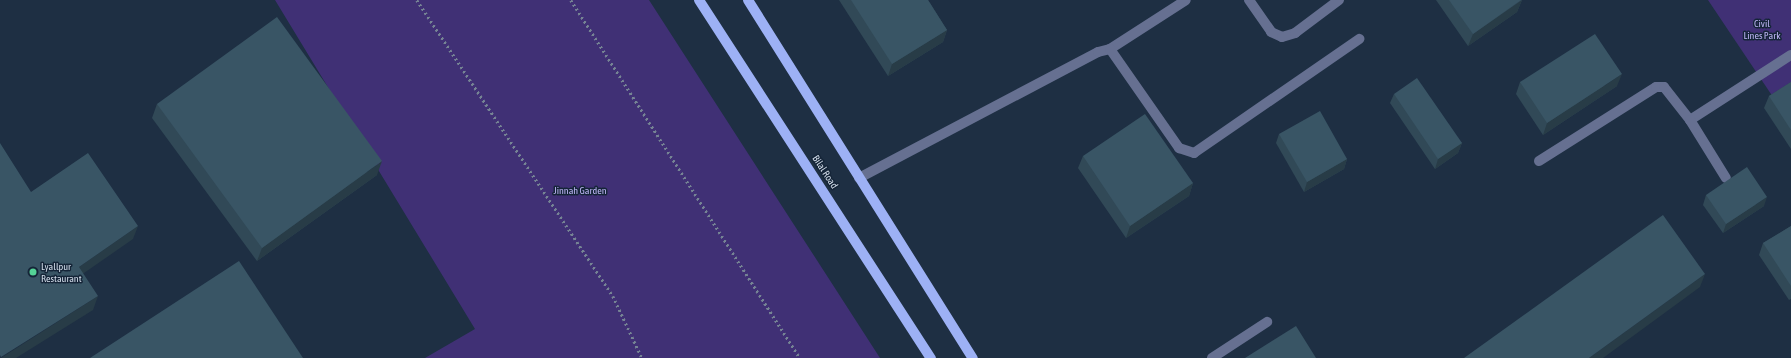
<!DOCTYPE html>
<html>
<head>
<meta charset="utf-8">
<style>
	body { margin:0 }
	#map { position:relative; width:1791px; height:358px; overflow:hidden; background:#1e2f43; font-family:"Asap Condensed",sans-serif }
	div>[style] { position:absolute }
	.green>* { inset:0; background:#403075 }
	.path>* { height:2.5px; margin-top:-1.25px; transform-origin:0; background:repeating-linear-gradient(90deg,#768494 0 2px,transparent 0 5px) }
	.minor>* { height:10px; margin:-5px; padding:0 5px; transform-origin:5px; border-radius:5px; background:#667091 }
	.major>* { height:10px; margin:-5px; padding:0 5px; transform-origin:5px; border-radius:5px; background:#9db1f5 }
	.wall>* { inset:0; background:#314957 }
	.shaded-wall>* { inset:0; background:#283c47 }
	.building>* { inset:0; background:#395565 }
	.dots>* { width:11px; height:11px; translate:-50% -50%; box-sizing:border-box; border:2px solid #152538; border-radius:50% }
	span { translate:-50% -50%; white-space:nowrap; text-align:center; line-height:1.15; -webkit-text-stroke:3px #152538; paint-order:stroke }
	.park-label { font-size:10px; color:#beb5f5 }
	.street-label { font-size:10px; color:#d3ddea }
	.poi-label { font-size:10px; color:#d3ddea }
	.left { translate:0 -50%; text-align:left }
</style>
</head>
<body>
<div id="map">
	<div class="green">
		<i style="clip-path:polygon(275px 0,649px 0,880px 358px,425px 358px,475px 329px)"></i>
		<i style="clip-path:polygon(1708px 0,1791px 0,1791px 124px)"></i>
	</div>
	<div class="path">
		<i style="left:417px;top:0;width:355px;rotate:56.5deg"></i>
		<i style="left:613px;top:296px;width:68px;rotate:64.9deg"></i>
		<i style="left:571px;top:0;width:425px;rotate:57.4deg"></i>
	</div>
	<div class="minor">
		<i style="left:1249px;top:0;width:39px;rotate:55deg"></i>
		<i style="left:1271px;top:32px;width:12px;rotate:24deg"></i>
		<i style="left:1282px;top:37px;width:14px;rotate:-17deg"></i>
		<i style="left:1295px;top:33px;width:55px;rotate:-36.9deg"></i>
		<i style="left:1110px;top:49px;width:90px;rotate:-32.8deg"></i>
		<i style="left:1690px;top:120px;width:120px;rotate:-32.8deg"></i>
		<i style="left:1539px;top:161px;width:138px;rotate:-32.3deg"></i>
		<i style="left:1656px;top:87px;width:8px"></i>
		<i style="left:1664px;top:87px;width:42px;rotate:51.8deg"></i>
		<i style="left:1690px;top:120px;width:68px;rotate:58.2deg"></i>
		<i style="left:859px;top:178px;width:270px;rotate:-27.8deg"></i>
		<i style="left:1098px;top:52px;width:12px;rotate:-14deg"></i>
		<i style="left:1110px;top:49px;width:121px;rotate:55.1deg"></i>
		<i style="left:1179px;top:148px;width:16px;rotate:18deg"></i>
		<i style="left:1194px;top:153px;width:201px;rotate:-34.6deg"></i>
		<i style="left:1212px;top:358px;width:66px;rotate:-33.2deg"></i>
	</div>
	<div class="major">
		<i style="left:699px;top:0;width:427px;rotate:57.1deg"></i>
		<i style="left:748px;top:0;width:423px;rotate:57.9deg"></i>
	</div>
	<div class="wall">
		<i style="clip-path:polygon(839px 0,928px 0,947px 30px,943px 42px,888px 76px)"></i>
		<i style="clip-path:polygon(1436px 0,1522px 0,1517px 12px,1468px 46px)"></i>
		<i style="clip-path:polygon(1520px 82px,1617px 86px,1543px 135px,1516px 94px)"></i>
		<i style="clip-path:polygon(1791px 82px,1791px 149px,1764px 108px,1769px 96px)"></i>
		<i style="clip-path:polygon(1394px 94px,1462px 143px,1458px 153px,1435px 169px,1390px 103px)"></i>
		<i style="clip-path:polygon(157px 104px,377px 175px,257px 261px,152px 118px)"></i>
		<i style="clip-path:polygon(1279px 134px,1347px 159px,1344px 169px,1304px 192px,1276px 143px)"></i>
		<i style="clip-path:polygon(1083px 156px,1193px 183px,1189px 196px,1126px 238px,1078px 168px)"></i>
		<i style="clip-path:polygon(1706px 195px,1764px 206px,1723px 233px,1703px 205px)"></i>
		<i style="clip-path:polygon(1791px 226px,1791px 299px,1789px 300px,1759px 255px,1763px 243px)"></i>
	</div>
	<div class="shaded-wall">
		<i style="clip-path:polygon(1522px 0,1517px 12px,1468px 46px,1473px 34px)"></i>
		<i style="clip-path:polygon(947px 30px,943px 42px,888px 76px,892px 64px)"></i>
		<i style="clip-path:polygon(1622px 74px,1617px 86px,1543px 135px,1547px 123px)"></i>
		<i style="clip-path:polygon(1462px 143px,1458px 153px,1435px 169px,1438px 159px)"></i>
		<i style="clip-path:polygon(1347px 159px,1344px 169px,1304px 192px,1307px 182px)"></i>
		<i style="clip-path:polygon(382px 161px,377px 175px,257px 261px,262px 248px)"></i>
		<i style="clip-path:polygon(1193px 183px,1189px 196px,1126px 238px,1130px 226px)"></i>
		<i style="clip-path:polygon(1767px 197px,1764px 206px,1723px 233px,1726px 224px)"></i>
		<i style="clip-path:polygon(138px 226px,133px 239px,74px 280px,79px 267px)"></i>
		<i style="clip-path:polygon(1705px 274px,1700px 287px,1603px 358px,1589px 358px)"></i>
		<i style="clip-path:polygon(98px 296px,93px 310px,16px 358px,1px 358px)"></i>
	</div>
	<div class="building">
		<i style="clip-path:polygon(851px 0,928px 0,947px 30px,892px 64px)"></i>
		<i style="clip-path:polygon(1449px 0,1521px 0,1473px 34px)"></i>
		<i style="clip-path:polygon(277px 17px,382px 161px,262px 248px,157px 104px)"></i>
		<i style="clip-path:polygon(1595px 34px,1622px 74px,1547px 123px,1520px 82px)"></i>
		<i style="clip-path:polygon(1417px 78px,1462px 143px,1438px 159px,1394px 94px)"></i>
		<i style="clip-path:polygon(1791px 82px,1791px 130px,1769px 96px)"></i>
		<i style="clip-path:polygon(1320px 111px,1347px 159px,1307px 182px,1279px 134px)"></i>
		<i style="clip-path:polygon(1145px 114px,1193px 183px,1130px 226px,1083px 156px)"></i>
		<i style="clip-path:polygon(0 143px,31px 192px,88px 153px,138px 226px,79px 267px,98px 296px,1px 357px,0 355px)"></i>
		<i style="clip-path:polygon(1747px 167px,1767px 197px,1726px 224px,1706px 195px)"></i>
		<i style="clip-path:polygon(1663px 215px,1705px 274px,1589px 358px,1464px 358px)"></i>
		<i style="clip-path:polygon(1791px 226px,1791px 286px,1763px 243px)"></i>
		<i style="clip-path:polygon(239px 261px,303px 358px,90px 358px)"></i>
		<i style="clip-path:polygon(1296px 326px,1316px 358px,1245px 358px)"></i>
	</div>
	<div class="dots">
		<i style="left:33px;top:272px;background:#54d396"></i>
	</div>
	<div class="park-label">
		<span style="left:1762px;top:29px">Civil<br>Lines Park</span>
		<span style="left:580px;top:191px">Jinnah Garden</span>
	</div>
	<div class="street-label">
		<span style="left:825px;top:172px;rotate:57deg">Bilal Road</span>
	</div>
	<div class="poi-label">
		<span class="left" style="left:41px;top:272px">Lyallpur<br>Restaurant</span>
	</div>
</div>
</body>
</html>
